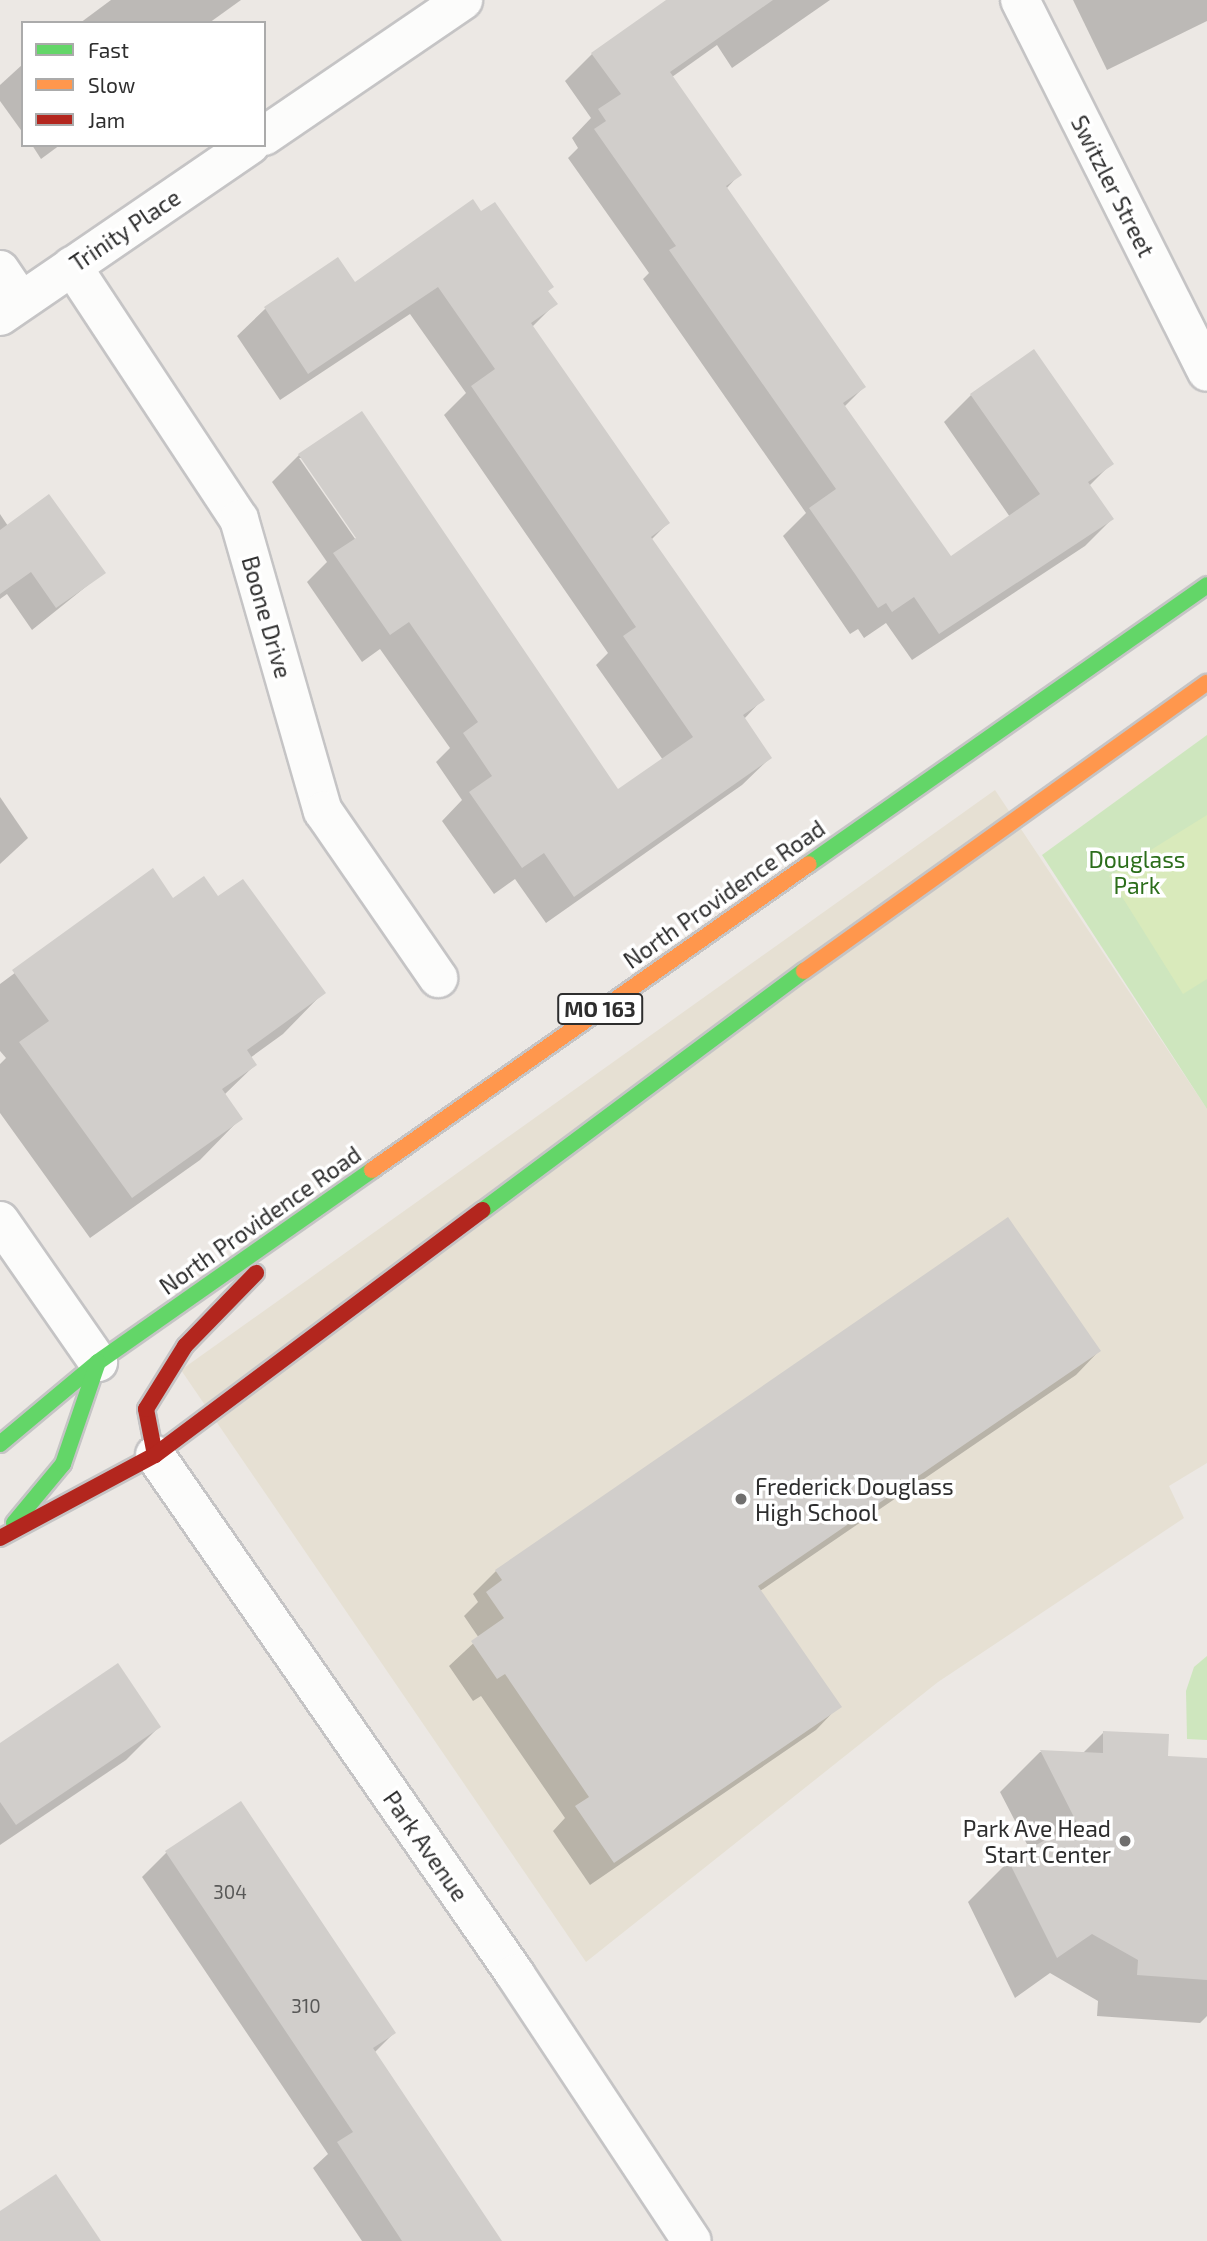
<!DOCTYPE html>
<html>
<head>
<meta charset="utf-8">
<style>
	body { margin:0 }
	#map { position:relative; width:1207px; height:2241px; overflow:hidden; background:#ece8e4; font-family:"Exo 2",sans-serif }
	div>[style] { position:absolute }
	.education>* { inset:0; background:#e6e0d3 }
	.green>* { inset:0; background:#cee6be }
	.pitch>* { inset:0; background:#d9eabb }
	.shadow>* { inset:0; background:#0003 }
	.building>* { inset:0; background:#d1cecb }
	.roads { filter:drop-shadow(2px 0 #c5c4c5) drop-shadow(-2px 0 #c5c4c5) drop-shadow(0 2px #c5c4c5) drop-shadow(0 -2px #c5c4c5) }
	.street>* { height:38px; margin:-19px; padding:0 19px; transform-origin:19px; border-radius:19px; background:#fcfcfb }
	.fast>* { height:16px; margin:-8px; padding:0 8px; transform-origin:8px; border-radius:8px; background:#63d668 }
	.slow>* { height:16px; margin:-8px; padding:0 8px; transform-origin:8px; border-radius:8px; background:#ff974d }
	.jam>* { height:16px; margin:-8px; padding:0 8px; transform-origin:8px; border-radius:8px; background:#b3261e }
	.dots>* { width:19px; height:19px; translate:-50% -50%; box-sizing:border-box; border:4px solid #fff; border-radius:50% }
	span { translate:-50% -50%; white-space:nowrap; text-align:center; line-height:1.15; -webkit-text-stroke:7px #fff; paint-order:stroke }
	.number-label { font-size:19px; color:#585857 }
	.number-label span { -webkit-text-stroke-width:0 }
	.shield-label span { padding:2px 5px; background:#fff; border:2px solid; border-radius:5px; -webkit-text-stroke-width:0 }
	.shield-label { font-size:21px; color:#2e2e2e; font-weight:700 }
	.street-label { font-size:23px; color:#2e2e2e }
	.park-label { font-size:23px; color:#2c6e1b }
	.poi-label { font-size:23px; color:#2e2e2e }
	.left { translate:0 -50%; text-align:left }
	.right { translate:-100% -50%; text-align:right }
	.legend { position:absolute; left:21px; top:21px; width:245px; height:126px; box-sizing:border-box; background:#fff; border:2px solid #ababab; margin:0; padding:9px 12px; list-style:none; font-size:21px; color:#2e2e2e }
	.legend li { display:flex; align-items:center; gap:14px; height:35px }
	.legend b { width:35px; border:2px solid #ababab }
</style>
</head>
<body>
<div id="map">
	<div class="education">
		<i style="clip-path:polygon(995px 790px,1207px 1109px,1207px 1463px,1169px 1486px,1184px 1518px,938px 1682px,586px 1962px,181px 1370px)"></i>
	</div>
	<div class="green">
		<i style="clip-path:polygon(1207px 735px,1207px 1109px,1042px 855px)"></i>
		<i style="clip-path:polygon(1207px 1656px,1207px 1740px,1187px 1739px,1186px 1691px,1194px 1667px)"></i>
	</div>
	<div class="pitch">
		<i style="clip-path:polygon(1207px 815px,1207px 979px,1183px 994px,1109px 876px)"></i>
	</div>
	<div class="shadow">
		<i style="clip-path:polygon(111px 0,241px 0,209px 23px,80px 23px)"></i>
		<i style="clip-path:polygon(669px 0,830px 0,732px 68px,717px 45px,672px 77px,739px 175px,726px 189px,864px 387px,844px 407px,950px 559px,1010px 517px,944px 422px,971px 395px,1112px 463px,1089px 486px,1112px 519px,1085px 546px,912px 660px,886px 623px,864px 638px,858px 629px,850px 634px,783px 536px,806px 513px,643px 279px,649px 273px,568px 158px,578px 148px,572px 138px,591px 118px,565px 81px,592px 54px)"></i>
		<i style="clip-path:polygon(1073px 0,1207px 0,1207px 21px,1107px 70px)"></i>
		<i style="clip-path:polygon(23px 64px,23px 133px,0 101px,0 85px)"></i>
		<i style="clip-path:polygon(32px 145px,60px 145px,41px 159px)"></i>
		<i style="clip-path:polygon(evenodd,472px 201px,481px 213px,494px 204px,552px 286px,547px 292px,555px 304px,532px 327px,668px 523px,651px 540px,762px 700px,744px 719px,770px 758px,742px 785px,546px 923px,515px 879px,494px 894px,442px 821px,462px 800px,436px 762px,450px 748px,380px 649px,362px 662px,307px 582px,327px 562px,272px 482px,299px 455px,361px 413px,501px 618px,498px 621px,618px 791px,663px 760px,596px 665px,608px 653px,444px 415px,466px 393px,410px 314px,280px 400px,237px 336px,265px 309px,338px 260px,354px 284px,472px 201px,299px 458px,304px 458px,363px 544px,360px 546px,299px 458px)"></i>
		<i style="clip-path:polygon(0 514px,8px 526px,103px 573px,32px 630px,7px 594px,0 599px)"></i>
		<i style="clip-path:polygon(0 797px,28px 838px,0 864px)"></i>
		<i style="clip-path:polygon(152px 871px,173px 901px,218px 898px,323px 993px,283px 1034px,250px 1058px,255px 1065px,224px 1095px,240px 1119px,200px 1160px,90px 1238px,0 1113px,0 1064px,6px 1058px,0 1051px,0 984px)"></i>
		<i style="clip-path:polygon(1099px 1351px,1076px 1375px,760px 1591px,839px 1706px,816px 1730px,590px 1885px,553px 1831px,565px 1818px,481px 1696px,473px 1701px,449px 1666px,479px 1638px,464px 1616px,478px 1602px,473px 1594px,496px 1571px)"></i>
		<i style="clip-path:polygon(159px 1727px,126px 1760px,0 1845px,0 1745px)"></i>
		<i style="clip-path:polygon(1103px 1733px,1166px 1757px,1207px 1760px,1207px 2016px,1200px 2023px,1097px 2016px,1098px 2001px,1050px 1973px,1015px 1998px,968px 1902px,1009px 1861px,1030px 1850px,1000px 1792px,1040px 1752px,1082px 1754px)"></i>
		<i style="clip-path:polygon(240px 1803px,394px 2033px,374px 2053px,500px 2241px,362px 2241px,313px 2168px,328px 2154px,142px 1877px,166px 1853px)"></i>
	</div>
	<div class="building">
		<i style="clip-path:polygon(666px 0,773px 0,670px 72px,742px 175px,726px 186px,866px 387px,843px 403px,951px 556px,1040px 494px,970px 394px,1034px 349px,1114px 464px,1088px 482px,1114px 519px,939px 634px,914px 597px,892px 612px,886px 603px,878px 608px,855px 574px,809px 508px,836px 489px,669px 250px,676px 246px,594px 129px,606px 121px,598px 109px,621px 94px,591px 53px)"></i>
		<i style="clip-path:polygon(473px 199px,481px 211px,495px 202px,554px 287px,548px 291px,558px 304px,531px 323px,670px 523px,651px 537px,765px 700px,743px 715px,772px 758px,574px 897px,544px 853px,522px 868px,469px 792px,492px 776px,463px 733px,478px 722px,409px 622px,390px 635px,333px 553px,356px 538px,298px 454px,362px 411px,618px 789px,693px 737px,623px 636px,636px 627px,471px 386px,495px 369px,438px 287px,308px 374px,264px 307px,338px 257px,355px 282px)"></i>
		<i style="clip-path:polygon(49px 494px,106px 573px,56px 608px,31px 572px,0 594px,0 530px)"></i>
		<i style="clip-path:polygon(153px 868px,173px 898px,204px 876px,218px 896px,243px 879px,326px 993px,247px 1050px,257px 1065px,222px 1089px,243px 1119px,132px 1198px,19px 1042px,49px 1021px,12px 970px)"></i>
		<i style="clip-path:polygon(1008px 1217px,1101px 1351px,758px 1586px,842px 1707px,614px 1863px,575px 1806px,589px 1797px,505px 1674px,497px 1679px,471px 1641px,504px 1618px,486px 1592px,502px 1580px,495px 1570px)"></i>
		<i style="clip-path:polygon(118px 1663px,161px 1727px,16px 1825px,0 1802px,0 1743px)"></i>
		<i style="clip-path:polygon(1103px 1731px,1169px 1734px,1168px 1756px,1207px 1758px,1207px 1980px,1137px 1975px,1138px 1960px,1092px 1934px,1057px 1958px,1008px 1860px,1077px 1823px,1040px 1750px,1103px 1753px)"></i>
		<i style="clip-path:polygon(241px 1801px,396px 2033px,373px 2048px,502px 2241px,402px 2241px,337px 2142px,353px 2132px,165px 1851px)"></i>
		<i style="clip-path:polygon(56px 2174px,101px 2241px,0 2241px,0 2211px)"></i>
	</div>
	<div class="roads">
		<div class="street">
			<i style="left:1020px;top:0;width:416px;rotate:63.3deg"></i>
			<i style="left:264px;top:136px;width:241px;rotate:-34.3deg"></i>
			<i style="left:72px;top:266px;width:303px;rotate:56.6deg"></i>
			<i style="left:239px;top:519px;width:304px;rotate:74deg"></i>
			<i style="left:323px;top:811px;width:203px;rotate:55.4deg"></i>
			<i style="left:0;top:270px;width:37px;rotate:56deg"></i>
			<i style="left:0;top:316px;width:303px;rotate:-34.4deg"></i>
			<i style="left:0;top:1221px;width:172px;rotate:55.2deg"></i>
			<i style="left:155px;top:1455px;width:632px;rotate:55.25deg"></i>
			<i style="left:515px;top:1974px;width:320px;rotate:56.5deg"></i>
		</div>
		<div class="fast">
			<i style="left:809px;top:864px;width:486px;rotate:-35deg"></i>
			<i style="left:483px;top:1210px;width:400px;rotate:-36.7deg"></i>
			<i style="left:0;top:1444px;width:128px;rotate:-39.9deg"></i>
			<i style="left:98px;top:1362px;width:335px;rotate:-35deg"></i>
			<i style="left:14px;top:1523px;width:77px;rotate:-50.3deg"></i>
			<i style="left:63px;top:1464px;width:108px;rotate:-71.1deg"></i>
		</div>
		<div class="slow">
			<i style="left:804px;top:971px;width:495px;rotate:-35.6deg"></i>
			<i style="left:372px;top:1170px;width:533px;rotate:-35deg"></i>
		</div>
		<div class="jam">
			<i style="left:155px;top:1455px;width:47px;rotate:-101.1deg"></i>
			<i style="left:146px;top:1409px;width:74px;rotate:-58.2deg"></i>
			<i style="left:185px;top:1346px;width:102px;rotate:-45.8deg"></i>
			<i style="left:0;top:1538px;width:176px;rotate:-28.2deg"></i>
			<i style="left:155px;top:1455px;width:409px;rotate:-36.8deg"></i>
		</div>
	</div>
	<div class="dots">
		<i style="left:741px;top:1499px;background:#706f6e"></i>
		<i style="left:1125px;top:1841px;background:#706f6e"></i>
	</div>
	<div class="number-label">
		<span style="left:230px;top:1892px">304</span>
		<span style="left:306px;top:2006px">310</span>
	</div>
	<div class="shield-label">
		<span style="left:600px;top:1009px">MO 163</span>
	</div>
	<div class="street-label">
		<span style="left:1113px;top:186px;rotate:63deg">Switzler Street</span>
		<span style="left:125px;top:230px;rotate:-34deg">Trinity Place</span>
		<span style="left:267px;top:617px;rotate:74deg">Boone Drive</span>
		<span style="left:724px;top:894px;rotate:-35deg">North Providence Road</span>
		<span style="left:260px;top:1220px;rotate:-35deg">North Providence Road</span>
		<span style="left:426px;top:1846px;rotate:55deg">Park Avenue</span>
	</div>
	<div class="park-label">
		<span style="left:1137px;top:872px">Douglass<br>Park</span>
	</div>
	<div class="poi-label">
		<span class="left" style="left:755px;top:1499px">Frederick Douglass<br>High School</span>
		<span class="right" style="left:1111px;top:1841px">Park Ave Head<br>Start Center</span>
	</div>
	<ul class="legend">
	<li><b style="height:9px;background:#63d668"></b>Fast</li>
	<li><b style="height:9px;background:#ff974d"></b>Slow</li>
	<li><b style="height:9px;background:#b3261e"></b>Jam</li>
	</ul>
</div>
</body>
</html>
